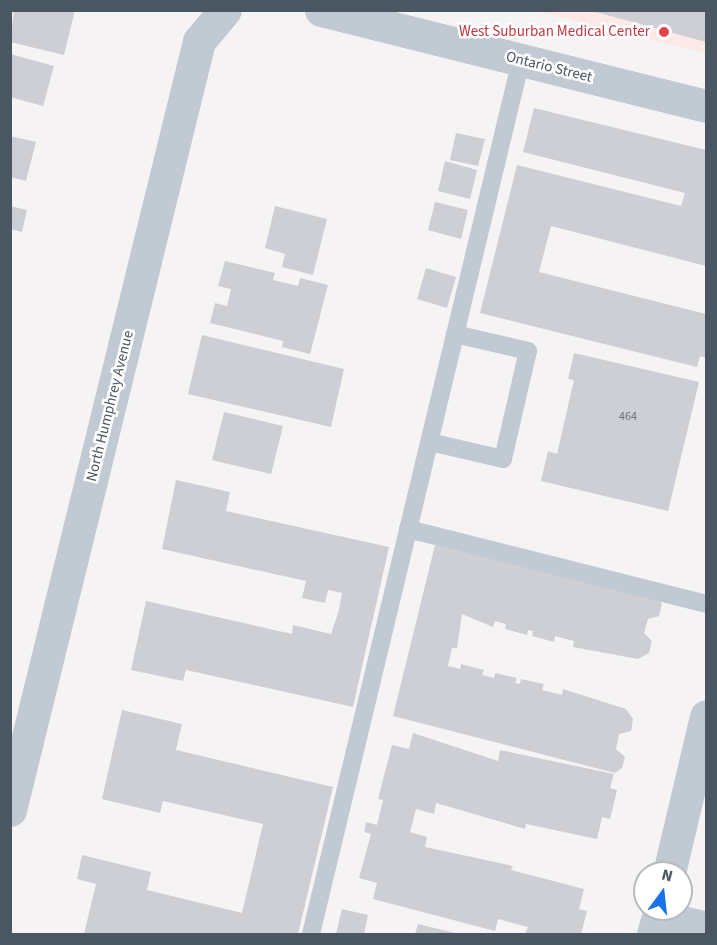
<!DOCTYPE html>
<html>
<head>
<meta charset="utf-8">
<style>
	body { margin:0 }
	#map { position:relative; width:717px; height:945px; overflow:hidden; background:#f5f3f3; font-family:"Source Sans 3",sans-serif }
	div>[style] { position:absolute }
	.medical>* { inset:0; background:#fce8e6 }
	.building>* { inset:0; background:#cdcfd5 }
	.service>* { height:18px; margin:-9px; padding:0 9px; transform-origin:9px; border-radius:9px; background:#c1cad2 }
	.minor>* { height:33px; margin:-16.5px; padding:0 16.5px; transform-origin:16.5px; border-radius:16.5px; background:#c1cad2 }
	.tertiary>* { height:33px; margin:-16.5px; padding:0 16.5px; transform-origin:16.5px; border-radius:16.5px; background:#c1cad2 }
	.dots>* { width:16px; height:16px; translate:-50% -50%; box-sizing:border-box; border:3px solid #fff; border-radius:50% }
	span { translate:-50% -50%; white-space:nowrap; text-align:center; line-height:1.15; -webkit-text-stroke:5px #fff; paint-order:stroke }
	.number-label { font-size:12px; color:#6b747e }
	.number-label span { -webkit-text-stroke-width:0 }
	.health-label { font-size:15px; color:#be3a42 }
	.right { translate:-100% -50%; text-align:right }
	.street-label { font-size:15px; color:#4a5661 }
	.frame { position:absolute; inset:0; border:12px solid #4a5661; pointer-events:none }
	.north { position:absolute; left:633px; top:861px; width:60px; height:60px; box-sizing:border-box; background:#fff; border:2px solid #b7bbc0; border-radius:50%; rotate:15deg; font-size:16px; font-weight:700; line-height:24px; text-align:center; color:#4a5661 }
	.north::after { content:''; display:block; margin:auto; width:21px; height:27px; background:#1a73e8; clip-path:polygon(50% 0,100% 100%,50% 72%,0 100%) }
</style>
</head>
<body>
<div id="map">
	<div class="medical">
		<i style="clip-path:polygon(536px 11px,706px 11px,706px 53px)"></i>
	</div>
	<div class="building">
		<i style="clip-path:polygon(14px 10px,75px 10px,64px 55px,10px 42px)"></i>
		<i style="clip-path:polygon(706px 10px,706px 42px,592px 11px,592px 10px)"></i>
		<i style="clip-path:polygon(10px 54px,54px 66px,43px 106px,10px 97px)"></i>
		<i style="clip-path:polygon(534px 108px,706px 150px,706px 266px,551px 226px,539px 272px,706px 314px,706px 358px,700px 356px,697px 367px,480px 313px,517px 165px,681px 206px,685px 193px,523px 152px)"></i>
		<i style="clip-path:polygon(456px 133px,485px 139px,478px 166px,450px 160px)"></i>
		<i style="clip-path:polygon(10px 136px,36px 142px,26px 181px,10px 177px)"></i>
		<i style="clip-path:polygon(445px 161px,477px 170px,470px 199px,438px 191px)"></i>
		<i style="clip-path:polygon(435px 202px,468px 210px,461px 239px,428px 230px)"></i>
		<i style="clip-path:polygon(10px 206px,27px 210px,22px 232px,10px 229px)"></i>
		<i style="clip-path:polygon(275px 206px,327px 219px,313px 275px,282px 267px,285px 254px,265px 248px)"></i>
		<i style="clip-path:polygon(225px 261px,275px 273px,273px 280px,298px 286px,300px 278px,328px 285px,310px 354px,282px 347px,283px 341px,210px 323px,215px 303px,227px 306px,231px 289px,218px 286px)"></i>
		<i style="clip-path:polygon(426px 268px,456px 277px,447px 308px,417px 299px)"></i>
		<i style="clip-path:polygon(202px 335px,344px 369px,331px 427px,188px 394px)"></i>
		<i style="clip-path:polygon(574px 353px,699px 382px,668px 511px,541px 481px,548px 451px,557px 454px,574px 380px,568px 379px)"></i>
		<i style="clip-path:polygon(224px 412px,283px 426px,271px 474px,212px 460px)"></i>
		<i style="clip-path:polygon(176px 480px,230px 492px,226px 511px,389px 547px,353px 707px,186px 670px,183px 681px,131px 670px,146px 601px,292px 634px,293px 625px,331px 634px,339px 610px,342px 593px,328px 590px,325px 603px,302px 598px,306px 581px,162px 549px)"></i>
		<i style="clip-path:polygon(435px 545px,609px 588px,656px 596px,662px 604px,659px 616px,648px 619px,644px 633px,652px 641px,649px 653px,638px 659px,573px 647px,574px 641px,555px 636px,554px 642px,532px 636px,533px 631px,528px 630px,527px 635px,505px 629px,506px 624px,495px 621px,493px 627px,462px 614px,457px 648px,452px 648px,448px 666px,460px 669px,461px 664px,484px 670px,482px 675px,494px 678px,495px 673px,517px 678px,515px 683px,520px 684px,521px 679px,544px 684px,542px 690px,562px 695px,563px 689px,626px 709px,633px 719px,631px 731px,619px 734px,616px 749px,625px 757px,622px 768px,615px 773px,393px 716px)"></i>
		<i style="clip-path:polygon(122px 710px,182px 724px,176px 750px,333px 787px,298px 934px,84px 934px,96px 884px,77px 879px,82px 855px,151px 872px,147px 890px,242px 913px,263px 824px,163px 801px,160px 813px,102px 799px)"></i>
		<i style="clip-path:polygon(413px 733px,498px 761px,500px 750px,614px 774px,610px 788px,617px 790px,610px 819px,602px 817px,597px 839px,526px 824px,525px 829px,436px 803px,434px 814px,416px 809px,410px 832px,427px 837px,425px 847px,513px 866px,511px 870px,584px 889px,579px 909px,587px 911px,581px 934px,525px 934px,528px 927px,498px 919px,495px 931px,373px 899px,377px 883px,359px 878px,371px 834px,364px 832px,366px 822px,377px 825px,383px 800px,378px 799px,392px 745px,409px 749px)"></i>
		<i style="clip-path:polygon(342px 909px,368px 915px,364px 934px,336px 934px)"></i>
		<i style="clip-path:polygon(418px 924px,459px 934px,415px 934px)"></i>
	</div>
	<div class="service">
		<i style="left:430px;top:442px;width:75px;rotate:13.1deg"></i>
		<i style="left:503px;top:459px;width:111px;rotate:-77deg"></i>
		<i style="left:528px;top:351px;width:75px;rotate:-166.9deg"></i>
		<i style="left:408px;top:529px;width:307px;rotate:14.1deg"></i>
		<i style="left:311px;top:934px;width:899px;rotate:-76.49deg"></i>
	</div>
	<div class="minor">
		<i style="left:321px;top:10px;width:397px;rotate:14deg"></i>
		<i style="left:10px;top:810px;width:792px;rotate:-76.19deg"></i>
		<i style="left:199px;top:41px;width:40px;rotate:-50deg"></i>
		<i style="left:658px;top:916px;width:49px;rotate:14deg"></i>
	</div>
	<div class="tertiary">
		<i style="left:669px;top:873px;width:161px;rotate:-76.7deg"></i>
		<i style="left:653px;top:934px;width:26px;rotate:-74deg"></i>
	</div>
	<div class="dots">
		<i style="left:664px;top:32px;background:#e0444e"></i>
	</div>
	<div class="number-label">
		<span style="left:628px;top:417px">464</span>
	</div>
	<div class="health-label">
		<span class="right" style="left:650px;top:32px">West Suburban Medical Center</span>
	</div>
	<div class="street-label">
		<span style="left:549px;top:67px;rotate:14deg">Ontario Street</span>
		<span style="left:110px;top:406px;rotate:-76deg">North Humphrey Avenue</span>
	</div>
	<div class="frame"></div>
	<div class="north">N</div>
</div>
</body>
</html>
